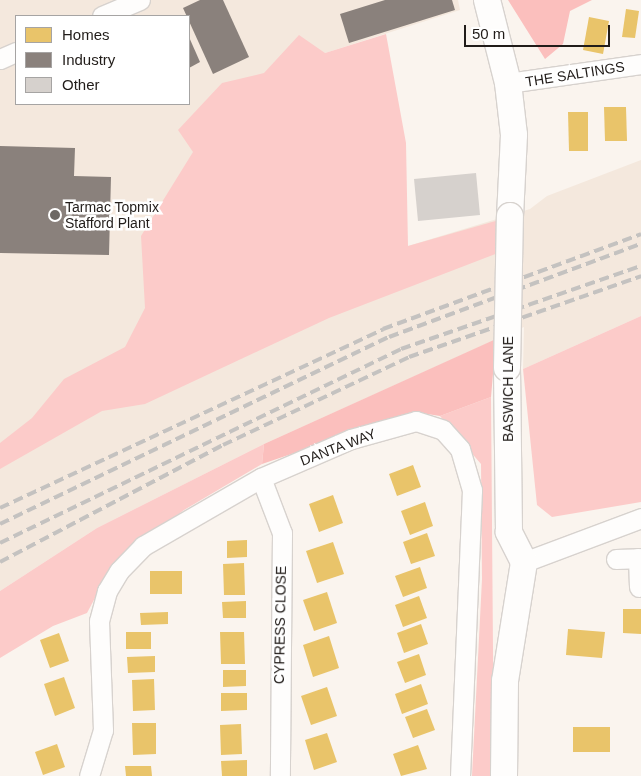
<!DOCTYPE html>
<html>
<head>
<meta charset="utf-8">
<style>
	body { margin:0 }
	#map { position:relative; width:641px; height:776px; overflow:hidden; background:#faf4ee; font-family:Arial,sans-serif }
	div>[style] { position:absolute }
	.built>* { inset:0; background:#f4e8dd }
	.green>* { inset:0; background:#fccbc9 }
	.forest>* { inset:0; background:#fbbfbd }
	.homes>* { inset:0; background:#e9c46a }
	.industry>* { inset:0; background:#8a817c }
	.building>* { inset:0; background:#d6d1cd }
	.roads { filter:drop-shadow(1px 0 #d7d2ce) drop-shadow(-1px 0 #d7d2ce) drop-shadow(0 1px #d7d2ce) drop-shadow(0 -1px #d7d2ce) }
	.street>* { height:19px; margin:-9.5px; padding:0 9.5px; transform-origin:9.5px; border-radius:9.5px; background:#fefdfc }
	.secondary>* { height:26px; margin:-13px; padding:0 13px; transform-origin:13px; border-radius:13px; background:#fefdfc }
	.rail>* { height:4px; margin-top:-2px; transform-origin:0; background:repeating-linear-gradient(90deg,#c4c2c0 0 10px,transparent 0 15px) }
	.bridges { filter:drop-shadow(1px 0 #d7d2ce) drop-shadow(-1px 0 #d7d2ce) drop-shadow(0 1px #d7d2ce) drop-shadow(0 -1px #d7d2ce) }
	.secondary-bridge>* { height:26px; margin:-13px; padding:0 13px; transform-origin:13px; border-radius:13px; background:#fefdfc }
	.dots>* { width:14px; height:14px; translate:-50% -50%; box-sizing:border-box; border:2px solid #fff; border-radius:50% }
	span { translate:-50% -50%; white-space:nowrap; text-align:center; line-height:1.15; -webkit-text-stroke:5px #fff; paint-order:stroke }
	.street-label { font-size:14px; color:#211c19 }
	.poi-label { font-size:14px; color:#211c19 }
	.left { translate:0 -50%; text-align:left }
	.legend { position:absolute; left:15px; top:15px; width:175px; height:90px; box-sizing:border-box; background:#fff; border:1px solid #a6a4a3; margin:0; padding:6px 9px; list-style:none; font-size:15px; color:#211c19 }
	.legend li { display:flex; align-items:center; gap:10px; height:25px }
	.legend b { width:25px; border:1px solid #a6a4a3 }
	.scale { position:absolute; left:464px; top:25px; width:146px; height:22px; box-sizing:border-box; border:2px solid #211c19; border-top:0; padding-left:6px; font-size:15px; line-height:18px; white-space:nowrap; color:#211c19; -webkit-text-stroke:4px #fff; paint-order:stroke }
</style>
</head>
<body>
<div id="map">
	<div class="built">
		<i style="clip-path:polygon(evenodd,0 0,458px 0,460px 10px,325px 53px,408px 246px,530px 209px,547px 196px,641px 160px,641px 316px,523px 369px,524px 327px,264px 444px,97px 528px,0 591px,0 0,16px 16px,189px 16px,189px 104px,16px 104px,16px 16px)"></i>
	</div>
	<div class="green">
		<i style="clip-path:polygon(386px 34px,406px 143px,408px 246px,499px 220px,498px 253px,329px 318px,145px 404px,102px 411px,0 469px,0 443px,32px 418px,64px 379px,125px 347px,145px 308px,141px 236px,193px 152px,178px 130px,222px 83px,264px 73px,299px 35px,325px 53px)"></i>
		<i style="clip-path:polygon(641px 316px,641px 502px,552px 517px,537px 505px,523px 369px)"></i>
		<i style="clip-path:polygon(491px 397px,494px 776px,472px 776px,482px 579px,481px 464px,440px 416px)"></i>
		<i style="clip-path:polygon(264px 444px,262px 464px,184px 510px,113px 564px,87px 613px,53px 626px,0 658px,0 591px,97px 528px)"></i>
	</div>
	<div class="forest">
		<i style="clip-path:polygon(508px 0,592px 0,570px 11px,563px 44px,545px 59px)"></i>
		<i style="clip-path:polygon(496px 339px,491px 397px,440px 416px,415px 412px,262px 464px,264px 444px)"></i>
	</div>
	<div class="homes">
		<i style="clip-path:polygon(626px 9px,639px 11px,635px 38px,622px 37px)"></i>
		<i style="clip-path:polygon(589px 17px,609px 21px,603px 54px,583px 50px)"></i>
		<i style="clip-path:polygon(604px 107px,626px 107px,627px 141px,605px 141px)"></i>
		<i style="clip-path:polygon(568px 112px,588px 112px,588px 151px,569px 151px)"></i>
		<i style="clip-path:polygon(413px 465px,421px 487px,397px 496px,389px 474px)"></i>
		<i style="clip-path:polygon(333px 495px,343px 523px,319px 532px,309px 504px)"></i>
		<i style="clip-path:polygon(425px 502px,433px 526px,410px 535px,401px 511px)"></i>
		<i style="clip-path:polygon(427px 533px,435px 556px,411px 564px,403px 542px)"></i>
		<i style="clip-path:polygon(247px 540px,247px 557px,227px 558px,227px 541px)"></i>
		<i style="clip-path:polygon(333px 542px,344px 574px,317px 583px,306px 551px)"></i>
		<i style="clip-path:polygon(244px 563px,245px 595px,224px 595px,223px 564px)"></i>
		<i style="clip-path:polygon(420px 567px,427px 588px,403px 597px,395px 576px)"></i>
		<i style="clip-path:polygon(150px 571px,182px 571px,182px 594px,150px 594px)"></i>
		<i style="clip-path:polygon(327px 592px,337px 623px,314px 631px,303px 600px)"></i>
		<i style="clip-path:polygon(419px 596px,427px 618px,403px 627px,395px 605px)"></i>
		<i style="clip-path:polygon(246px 601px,246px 618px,223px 618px,222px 602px)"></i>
		<i style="clip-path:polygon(623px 609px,641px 609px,641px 634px,623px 633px)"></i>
		<i style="clip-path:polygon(168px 612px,168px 624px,141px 625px,140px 613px)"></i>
		<i style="clip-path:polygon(421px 624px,428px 644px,404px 653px,397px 633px)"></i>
		<i style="clip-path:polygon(568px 629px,605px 632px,602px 658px,566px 655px)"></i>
		<i style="clip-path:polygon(126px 632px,151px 632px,151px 649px,126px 649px)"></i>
		<i style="clip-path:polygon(220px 632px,244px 632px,245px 664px,221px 664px)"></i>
		<i style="clip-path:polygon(59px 633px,69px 661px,50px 668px,40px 640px)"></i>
		<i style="clip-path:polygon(329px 636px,339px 668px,313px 677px,303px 645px)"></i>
		<i style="clip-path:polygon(419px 654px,426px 675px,405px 683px,397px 662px)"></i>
		<i style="clip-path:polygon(155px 656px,155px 672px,128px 673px,127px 657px)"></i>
		<i style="clip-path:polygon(223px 670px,246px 670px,246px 686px,223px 687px)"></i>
		<i style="clip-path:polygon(64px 677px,75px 708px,55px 716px,44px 684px)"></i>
		<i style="clip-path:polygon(154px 679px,155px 710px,133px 711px,132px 680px)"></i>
		<i style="clip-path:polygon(421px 684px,428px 704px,402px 714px,395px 694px)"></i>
		<i style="clip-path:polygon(327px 687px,337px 716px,311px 725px,301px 696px)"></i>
		<i style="clip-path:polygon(221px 693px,247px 693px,247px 710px,221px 711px)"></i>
		<i style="clip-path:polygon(427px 709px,435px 730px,413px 738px,405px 717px)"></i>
		<i style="clip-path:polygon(132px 723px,156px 723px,156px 754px,133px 755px)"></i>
		<i style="clip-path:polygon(241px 724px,242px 754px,221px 755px,220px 725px)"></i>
		<i style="clip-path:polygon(573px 727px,610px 727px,610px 752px,573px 752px)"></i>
		<i style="clip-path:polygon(327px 733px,337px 762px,314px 770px,305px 740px)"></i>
		<i style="clip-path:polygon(57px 744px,65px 767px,43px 775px,35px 752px)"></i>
		<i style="clip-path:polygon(418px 745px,427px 769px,401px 776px,393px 754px)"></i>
		<i style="clip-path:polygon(247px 760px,247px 776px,222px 776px,221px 761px)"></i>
		<i style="clip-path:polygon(125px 766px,151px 766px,152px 776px,126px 776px)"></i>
	</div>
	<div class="industry">
		<i style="clip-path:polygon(200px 0,223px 0,249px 57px,213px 74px,183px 8px)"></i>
		<i style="clip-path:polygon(385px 0,452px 0,455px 10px,349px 43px,340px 14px)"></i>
		<i style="clip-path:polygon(189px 37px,200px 62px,189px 68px)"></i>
		<i style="clip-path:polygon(0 146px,75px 148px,74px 176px,111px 177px,109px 255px,0 253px)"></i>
	</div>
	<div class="building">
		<i style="clip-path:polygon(476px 173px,480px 215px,418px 221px,414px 179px)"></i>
	</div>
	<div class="roads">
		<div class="street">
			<i style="left:102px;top:16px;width:41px;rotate:-22.8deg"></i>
			<i style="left:0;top:59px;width:17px;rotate:-24deg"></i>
			<i style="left:508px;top:83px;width:134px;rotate:-8.1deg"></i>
			<i style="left:261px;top:478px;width:59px;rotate:69.1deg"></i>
			<i style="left:282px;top:533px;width:243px;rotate:90.5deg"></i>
			<i style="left:638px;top:558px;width:29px;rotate:88deg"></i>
			<i style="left:616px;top:559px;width:25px;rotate:-2deg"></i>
			<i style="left:524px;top:562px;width:125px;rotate:-20.6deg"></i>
			<i style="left:89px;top:776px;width:48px;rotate:-73.1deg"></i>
			<i style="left:103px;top:730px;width:109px;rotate:-92.1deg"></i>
			<i style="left:99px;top:621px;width:31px;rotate:-75deg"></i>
			<i style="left:107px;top:591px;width:23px;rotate:-59deg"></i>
			<i style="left:119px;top:571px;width:35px;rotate:-46deg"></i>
			<i style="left:143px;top:546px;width:136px;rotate:-30deg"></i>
			<i style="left:261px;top:478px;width:98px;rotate:-23.4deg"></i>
			<i style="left:351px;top:439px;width:67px;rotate:-15.5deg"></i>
			<i style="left:416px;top:421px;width:28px;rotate:18deg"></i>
			<i style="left:443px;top:430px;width:25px;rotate:48deg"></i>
			<i style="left:460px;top:449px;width:43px;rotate:73.7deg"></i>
			<i style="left:472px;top:490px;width:286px;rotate:92.4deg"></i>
		</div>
		<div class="secondary">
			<i style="left:487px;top:0;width:86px;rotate:75.8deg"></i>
			<i style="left:508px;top:83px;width:52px;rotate:83.4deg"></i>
			<i style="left:514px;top:135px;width:81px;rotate:92.8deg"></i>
			<i style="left:504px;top:776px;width:95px;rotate:-89.4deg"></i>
			<i style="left:505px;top:681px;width:121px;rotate:-80.9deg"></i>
			<i style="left:524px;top:562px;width:34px;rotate:-117deg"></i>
			<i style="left:509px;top:532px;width:164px;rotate:-90.7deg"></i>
		</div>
	</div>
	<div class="rail">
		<i style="left:0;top:508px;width:423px;rotate:-25deg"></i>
		<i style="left:383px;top:329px;width:275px;rotate:-20.2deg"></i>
		<i style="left:0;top:524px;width:432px;rotate:-25.7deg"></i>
		<i style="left:389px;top:337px;width:269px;rotate:-20.3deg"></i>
		<i style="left:0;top:543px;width:445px;rotate:-25.8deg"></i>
		<i style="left:401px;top:349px;width:254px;rotate:-19.1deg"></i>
		<i style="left:0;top:562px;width:252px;rotate:-27.7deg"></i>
		<i style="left:223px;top:445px;width:206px;rotate:-25.3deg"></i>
		<i style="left:409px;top:357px;width:246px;rotate:-19.2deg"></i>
	</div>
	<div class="bridges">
		<div class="secondary-bridge">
			<i style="left:507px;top:368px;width:152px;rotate:-88.9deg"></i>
		</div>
	</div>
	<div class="dots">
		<i style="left:55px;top:215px;background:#6d6864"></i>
	</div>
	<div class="street-label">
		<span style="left:575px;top:74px;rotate:-9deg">THE SALTINGS</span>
		<span style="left:508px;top:389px;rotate:-90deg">BASWICH LANE</span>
		<span style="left:338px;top:447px;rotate:-21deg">DANTA WAY</span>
		<span style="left:280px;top:625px;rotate:-89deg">CYPRESS CLOSE</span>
	</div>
	<div class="poi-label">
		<span class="left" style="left:65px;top:215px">Tarmac Topmix<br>Stafford Plant</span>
	</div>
	<ul class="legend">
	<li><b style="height:14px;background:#e9c46a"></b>Homes</li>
	<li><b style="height:14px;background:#8a817c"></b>Industry</li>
	<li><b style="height:14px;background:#d6d1cd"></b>Other</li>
	</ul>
	<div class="scale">50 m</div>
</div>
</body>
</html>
